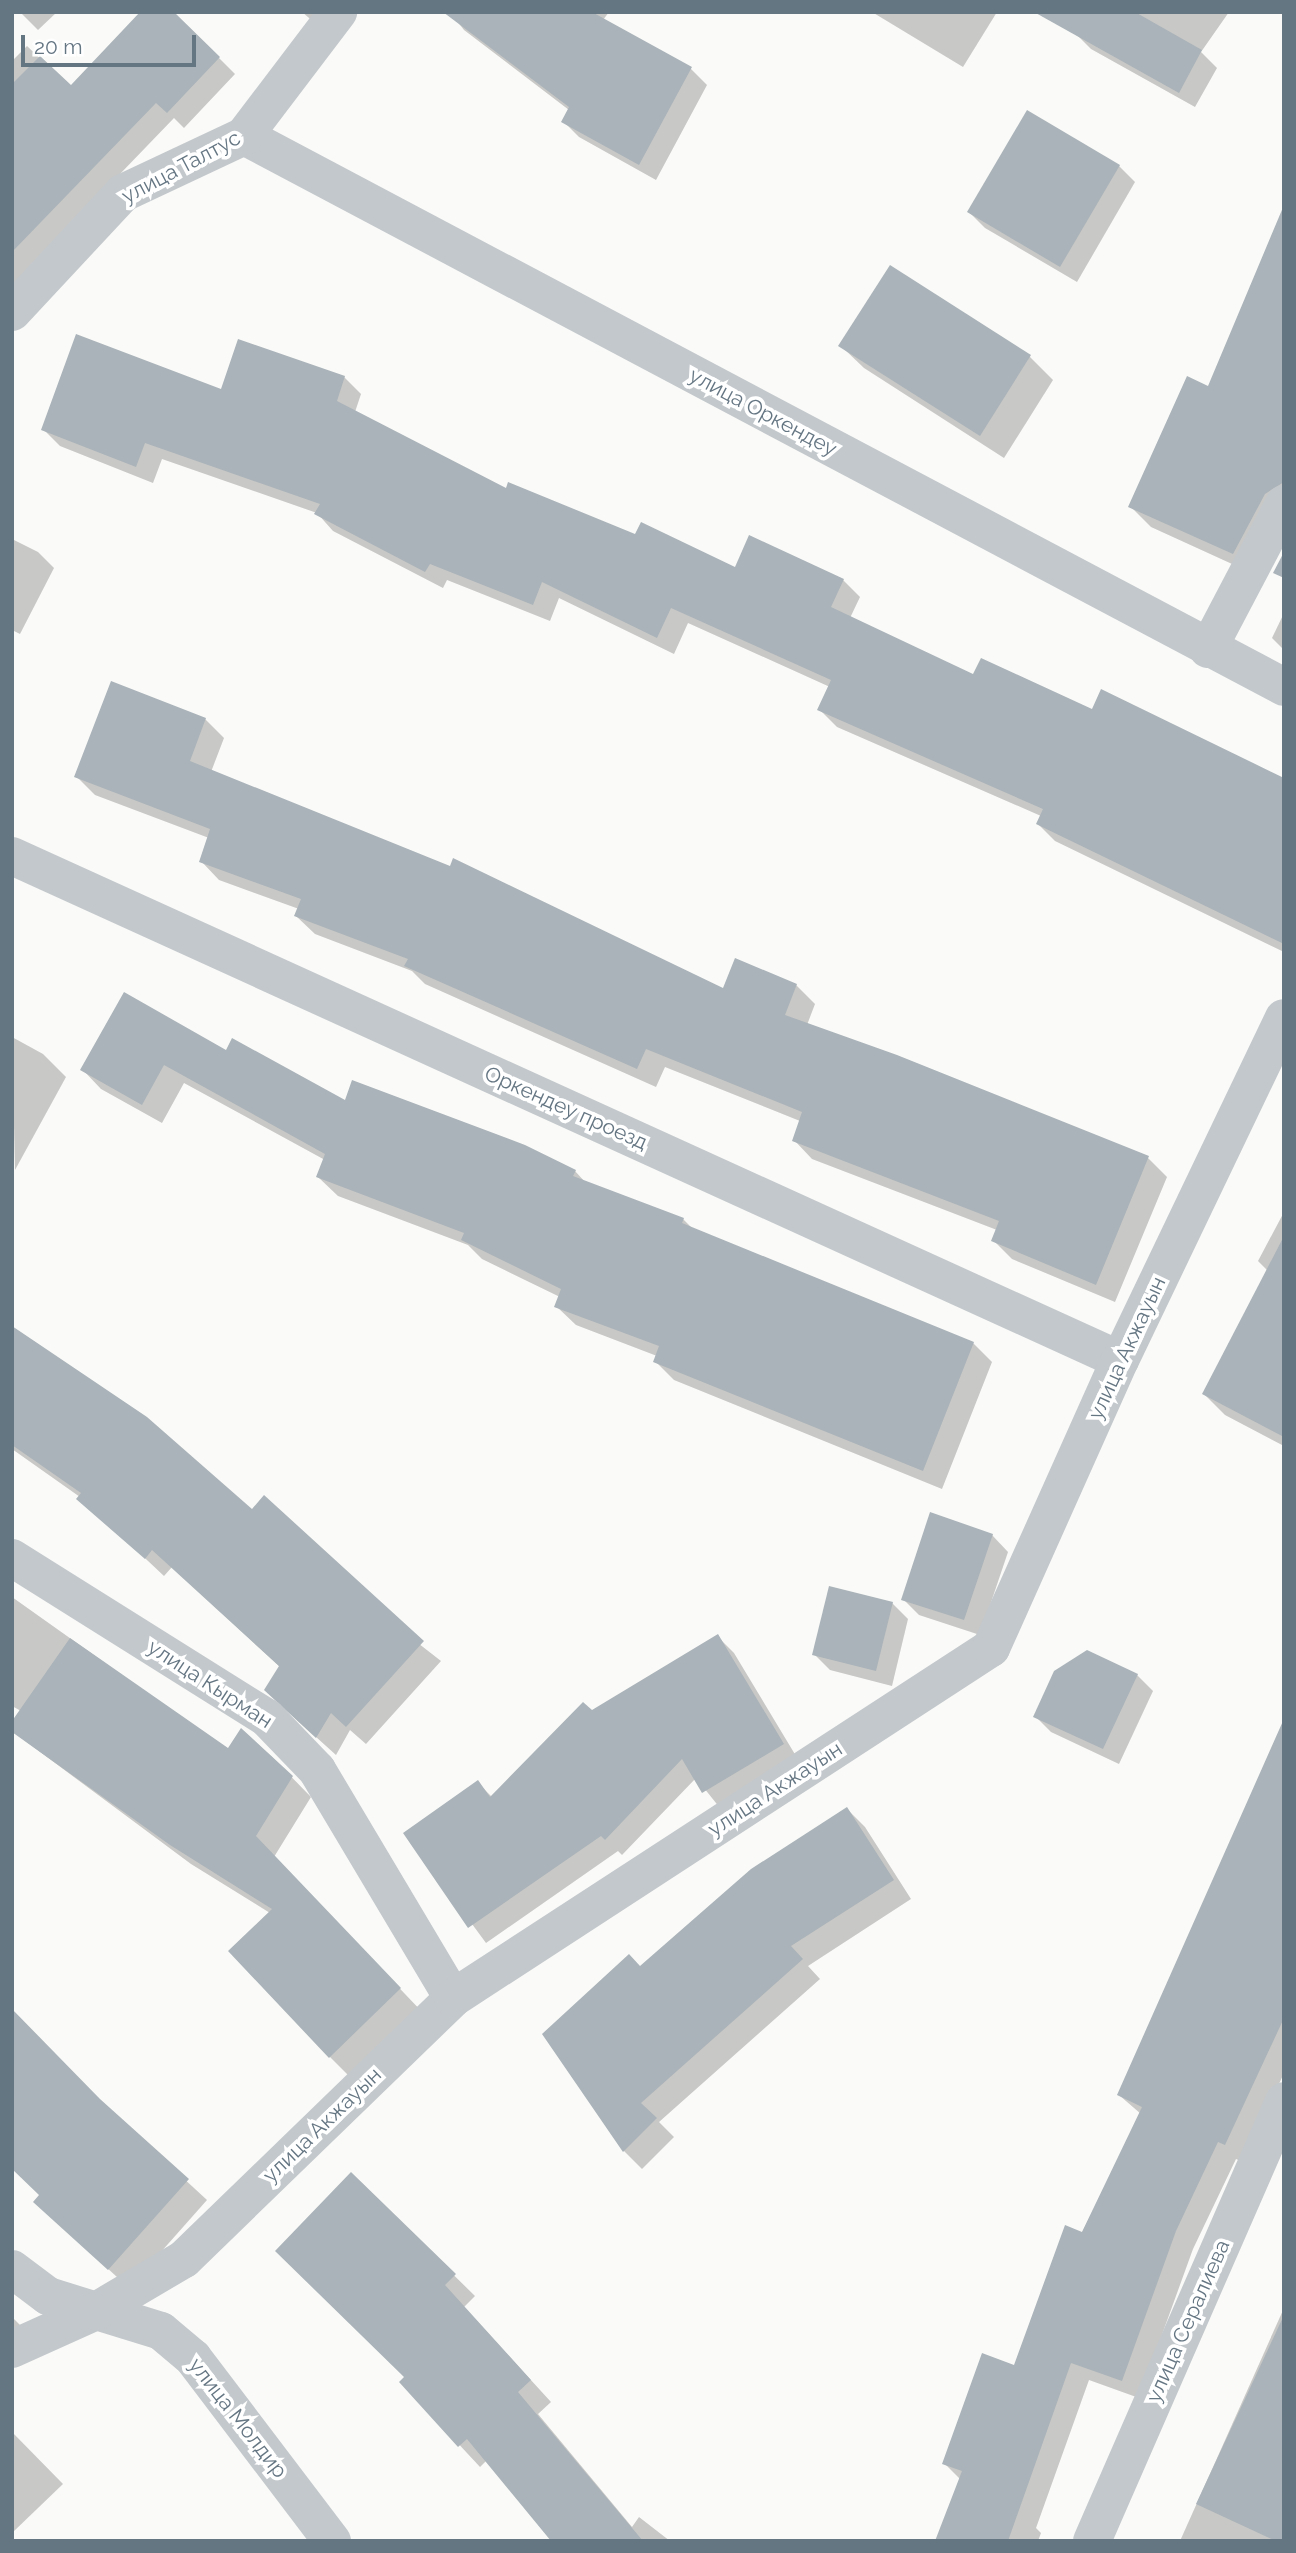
<!DOCTYPE html>
<html>
<head>
<meta charset="utf-8">
<style>
	body { margin:0 }
	#map { position:relative; width:1296px; height:2553px; overflow:hidden; background:#fafaf8; font-family:Raleway,sans-serif }
	div>[style] { position:absolute }
	.shadow>* { inset:0; background:#0003 }
	.building>* { inset:0; background:#aab3b9 }
	.minor>* { height:38px; margin:-19px; padding:0 19px; transform-origin:19px; border-radius:19px; background:#c3c8cc }
	span { translate:-50% -50%; white-space:nowrap; text-align:center; line-height:1.15; -webkit-text-stroke:7px #fff; paint-order:stroke }
	.street-label { font-size:21px; color:#657683 }
	.frame { position:absolute; inset:0; border:14px solid #657683; pointer-events:none }
	.scale { position:absolute; left:21px; top:35px; width:175px; height:32px; box-sizing:border-box; border:4px solid #657683; border-top:0; padding-left:9px; font-size:21px; line-height:24px; white-space:nowrap; color:#657683; -webkit-text-stroke:5px #fff; paint-order:stroke }
</style>
</head>
<body>
<div id="map">
	<div class="shadow">
		<i style="clip-path:polygon(20px 12px,57px 12px,38px 30px)"></i>
		<i style="clip-path:polygon(302px 12px,348px 12px,329px 35px)"></i>
		<i style="clip-path:polygon(450px 12px,609px 12px,603px 20px,691px 69px,707px 85px,656px 180px,579px 137px,563px 121px,569px 110px,464px 30px)"></i>
		<i style="clip-path:polygon(872px 12px,997px 12px,963px 67px)"></i>
		<i style="clip-path:polygon(1087px 12px,1229px 12px,1201px 52px,1217px 68px,1195px 107px,1091px 49px,1075px 33px)"></i>
		<i style="clip-path:polygon(27px 46px,71px 88px,219px 58px,235px 74px,184px 128px,174px 118px,12px 286px,12px 61px)"></i>
		<i style="clip-path:polygon(1119px 166px,1135px 182px,1077px 282px,985px 228px,969px 212px)"></i>
		<i style="clip-path:polygon(1284px 224px,1284px 516px,1254px 574px,1151px 527px,1130px 506px,1209px 389px)"></i>
		<i style="clip-path:polygon(891px 267px,1030px 357px,1053px 380px,1004px 458px,864px 368px,841px 346px)"></i>
		<i style="clip-path:polygon(344px 377px,361px 394px,355px 412px,507px 490px,736px 570px,843px 580px,860px 597px,850px 618px,974px 676px,1092px 711px,1284px 779px,1284px 952px,1055px 841px,1038px 824px,1041px 816px,837px 727px,820px 710px,830px 687px,688px 623px,674px 654px,559px 598px,550px 621px,447px 580px,443px 588px,333px 531px,317px 513px,162px 459px,153px 483px,60px 446px,43px 429px,222px 391px)"></i>
		<i style="clip-path:polygon(12px 539px,38px 552px,54px 568px,20px 634px,12px 630px)"></i>
		<i style="clip-path:polygon(1284px 613px,1284px 650px,1272px 638px)"></i>
		<i style="clip-path:polygon(205px 719px,224px 738px,211px 772px,724px 990px,796px 985px,815px 1004px,807px 1025px,1148px 1158px,1167px 1177px,1115px 1302px,1012px 1259px,993px 1240px,997px 1230px,812px 1159px,794px 1140px,800px 1121px,665px 1067px,656px 1087px,425px 984px,412px 971px,315px 934px,296px 916px,299px 909px,219px 880px,201px 861px,209px 838px,95px 795px,76px 776px)"></i>
		<i style="clip-path:polygon(12px 1037px,43px 1054px,66px 1077px,15px 1170px)"></i>
		<i style="clip-path:polygon(226px 1052px,346px 1102px,575px 1171px,586px 1183px,683px 1219px,694px 1230px,973px 1343px,992px 1362px,942px 1489px,674px 1380px,655px 1361px,657px 1356px,576px 1325px,556px 1306px,560px 1297px,482px 1259px,468px 1245px,338px 1196px,318px 1177px,325px 1160px,184px 1083px,162px 1123px,101px 1089px,82px 1069px)"></i>
		<i style="clip-path:polygon(1284px 1212px,1284px 1446px,1225px 1415px,1204px 1394px,1268px 1271px,1258px 1261px)"></i>
		<i style="clip-path:polygon(12px 1327px,441px 1661px,366px 1744px,350px 1730px,336px 1755px,285px 1709px,280px 1667px,172px 1567px,164px 1576px,80px 1497px,12px 1449px)"></i>
		<i style="clip-path:polygon(992px 1535px,1008px 1552px,980px 1635px,919px 1615px,903px 1599px)"></i>
		<i style="clip-path:polygon(12px 1597px,229px 1751px,242px 1730px,272px 1757px,311px 1797px,274px 1857px,427px 2017px,349px 2076px,330px 2057px,230px 1952px,270px 1913px,191px 1864px,12px 1731px,21px 1711px,12px 1706px)"></i>
		<i style="clip-path:polygon(892px 1603px,908px 1619px,892px 1686px,830px 1670px,814px 1654px)"></i>
		<i style="clip-path:polygon(718px 1637px,734px 1653px,799px 1761px,720px 1808px,696px 1778px,622px 1855px,618px 1851px,486px 1943px,405px 1833px,478px 1783px,492px 1797px,591px 1712px)"></i>
		<i style="clip-path:polygon(1137px 1675px,1153px 1691px,1119px 1764px,1051px 1732px,1035px 1716px)"></i>
		<i style="clip-path:polygon(1284px 1744px,1284px 2073px,1243px 2162px,1236px 2159px,1193px 2249px,1139px 2398px,1089px 2380px,1036px 2528px,1041px 2533px,1038px 2541px,937px 2541px,961px 2480px,944px 2463px,1015px 2367px,1141px 2114px,1119px 2095px)"></i>
		<i style="clip-path:polygon(847px 1809px,865px 1827px,911px 1899px,808px 1966px,820px 1979px,659px 2122px,674px 2137px,642px 2169px,624px 2151px,544px 2035px,641px 1968px)"></i>
		<i style="clip-path:polygon(103px 2104px,207px 2200px,129px 2288px,35px 2202px)"></i>
		<i style="clip-path:polygon(351px 2174px,475px 2296px,464px 2307px,551px 2402px,538px 2414px,632px 2527px,639px 2517px,670px 2541px,554px 2541px,487px 2460px,480px 2467px,401px 2382px,406px 2377px)"></i>
		<i style="clip-path:polygon(1284px 2308px,1284px 2541px,1180px 2541px)"></i>
		<i style="clip-path:polygon(12px 2317px,21px 2326px,12px 2335px)"></i>
		<i style="clip-path:polygon(12px 2432px,63px 2484px,12px 2533px)"></i>
	</div>
	<div class="building">
		<i style="clip-path:polygon(140px 12px,174px 12px,220px 57px,167px 113px,156px 103px,12px 252px,12px 84px,40px 56px,71px 85px)"></i>
		<i style="clip-path:polygon(443px 12px,592px 12px,692px 67px,639px 165px,561px 122px,569px 107px)"></i>
		<i style="clip-path:polygon(1034px 12px,1135px 12px,1202px 50px,1179px 93px)"></i>
		<i style="clip-path:polygon(1027px 110px,1120px 165px,1060px 267px,967px 212px)"></i>
		<i style="clip-path:polygon(1284px 205px,1284px 482px,1265px 494px,1233px 554px,1128px 507px,1187px 376px,1208px 386px)"></i>
		<i style="clip-path:polygon(890px 265px,1031px 355px,980px 436px,838px 346px)"></i>
		<i style="clip-path:polygon(76px 334px,221px 389px,238px 339px,345px 376px,337px 401px,506px 488px,508px 482px,635px 534px,641px 522px,735px 567px,749px 535px,844px 579px,831px 607px,973px 674px,981px 658px,1092px 709px,1101px 689px,1284px 778px,1284px 944px,1036px 824px,1043px 809px,817px 710px,831px 680px,671px 608px,657px 638px,542px 582px,533px 605px,430px 564px,425px 572px,314px 514px,320px 504px,145px 443px,136px 467px,41px 430px)"></i>
		<i style="clip-path:polygon(1284px 552px,1284px 578px,1273px 573px)"></i>
		<i style="clip-path:polygon(111px 681px,206px 718px,190px 761px,450px 866px,453px 858px,723px 988px,735px 958px,797px 984px,785px 1015px,897px 1055px,1149px 1156px,1096px 1285px,991px 1241px,999px 1221px,792px 1141px,802px 1112px,646px 1049px,637px 1069px,404px 966px,408px 959px,294px 916px,301px 899px,199px 862px,210px 829px,74px 777px)"></i>
		<i style="clip-path:polygon(124px 992px,226px 1050px,232px 1038px,345px 1100px,352px 1080px,525px 1145px,576px 1170px,573px 1176px,684px 1218px,682px 1223px,974px 1342px,923px 1471px,653px 1362px,659px 1346px,554px 1307px,561px 1289px,461px 1240px,464px 1233px,316px 1177px,325px 1154px,164px 1065px,142px 1105px,80px 1070px)"></i>
		<i style="clip-path:polygon(1284px 1236px,1284px 1437px,1202px 1394px)"></i>
		<i style="clip-path:polygon(12px 1326px,147px 1417px,252px 1509px,264px 1495px,424px 1641px,346px 1727px,331px 1713px,316px 1738px,264px 1690px,279px 1666px,152px 1550px,145px 1559px,76px 1499px,81px 1493px,12px 1445px)"></i>
		<i style="clip-path:polygon(930px 1512px,993px 1534px,964px 1620px,901px 1600px)"></i>
		<i style="clip-path:polygon(829px 1586px,893px 1602px,876px 1671px,812px 1655px)"></i>
		<i style="clip-path:polygon(718px 1634px,784px 1744px,702px 1793px,682px 1759px,605px 1840px,601px 1836px,468px 1928px,403px 1833px,478px 1780px,490px 1797px,583px 1702px,592px 1710px)"></i>
		<i style="clip-path:polygon(70px 1638px,228px 1748px,241px 1728px,293px 1776px,256px 1836px,401px 1988px,329px 2058px,228px 1951px,272px 1909px,170px 1845px,12px 1732px,12px 1721px)"></i>
		<i style="clip-path:polygon(1087px 1650px,1138px 1674px,1103px 1749px,1033px 1717px,1054px 1671px)"></i>
		<i style="clip-path:polygon(1283px 1721px,1284px 2018px,1225px 2145px,1218px 2142px,1176px 2231px,1122px 2381px,1071px 2363px,1008px 2541px,935px 2541px,962px 2471px,942px 2464px,982px 2353px,1014px 2365px,1065px 2225px,1082px 2232px,1142px 2107px,1117px 2095px)"></i>
		<i style="clip-path:polygon(847px 1807px,894px 1880px,791px 1946px,803px 1959px,641px 2103px,657px 2118px,623px 2152px,542px 2034px,629px 1954px,640px 1966px,751px 1869px)"></i>
		<i style="clip-path:polygon(12px 2009px,100px 2099px,189px 2179px,108px 2270px,33px 2202px,39px 2195px,12px 2169px)"></i>
		<i style="clip-path:polygon(351px 2172px,456px 2274px,445px 2285px,531px 2380px,518px 2392px,643px 2541px,551px 2541px,467px 2439px,458px 2447px,399px 2382px,404px 2377px,275px 2251px)"></i>
		<i style="clip-path:polygon(1284px 2315px,1284px 2541px,1276px 2541px,1196px 2504px)"></i>
	</div>
	<div class="minor">
		<i style="left:244px;top:136px;width:1177px;rotate:27.91deg"></i>
		<i style="left:12px;top:312px;width:163px;rotate:-47deg"></i>
		<i style="left:123px;top:193px;width:134px;rotate:-25.2deg"></i>
		<i style="left:244px;top:136px;width:156px;rotate:-52.8deg"></i>
		<i style="left:1208px;top:649px;width:164px;rotate:-62.3deg"></i>
		<i style="left:12px;top:856px;width:1217px;rotate:24.46deg"></i>
		<i style="left:12px;top:1558px;width:301px;rotate:32.1deg"></i>
		<i style="left:267px;top:1718px;width:72px;rotate:46.1deg"></i>
		<i style="left:317px;top:1770px;width:265px;rotate:59.2deg"></i>
		<i style="left:12px;top:2269px;width:45px;rotate:36.9deg"></i>
		<i style="left:48px;top:2296px;width:118px;rotate:17.2deg"></i>
		<i style="left:161px;top:2331px;width:42px;rotate:40.2deg"></i>
		<i style="left:193px;top:2358px;width:230px;rotate:52.8deg"></i>
		<i style="left:12px;top:2349px;width:92px;rotate:-24.3deg"></i>
		<i style="left:96px;top:2311px;width:102px;rotate:-30.6deg"></i>
		<i style="left:184px;top:2259px;width:375px;rotate:-44.1deg"></i>
		<i style="left:453px;top:1998px;width:642px;rotate:-33.05deg"></i>
		<i style="left:991px;top:1648px;width:316px;rotate:-65.9deg"></i>
		<i style="left:1120px;top:1360px;width:379px;rotate:-64.4deg"></i>
		<i style="left:1092px;top:2541px;width:480px;rotate:-66.4deg"></i>
	</div>
	<div class="street-label">
		<span style="left:181px;top:167px;rotate:-28deg">улица Талтус</span>
		<span style="left:763px;top:412px;rotate:28deg">улица Оркендеу</span>
		<span style="left:566px;top:1108px;rotate:24deg">Оркендеу проезд</span>
		<span style="left:1127px;top:1348px;rotate:-65deg">улица Акжауын</span>
		<span style="left:210px;top:1684px;rotate:33deg">улица Кырман</span>
		<span style="left:775px;top:1789px;rotate:-33deg">улица Акжауын</span>
		<span style="left:322px;top:2125px;rotate:-44deg">улица Акжауын</span>
		<span style="left:1188px;top:2321px;rotate:-66deg">улица Сералиева</span>
		<span style="left:238px;top:2418px;rotate:52deg">улица Молдир</span>
	</div>
	<div class="frame"></div>
	<div class="scale">20 m</div>
</div>
</body>
</html>
